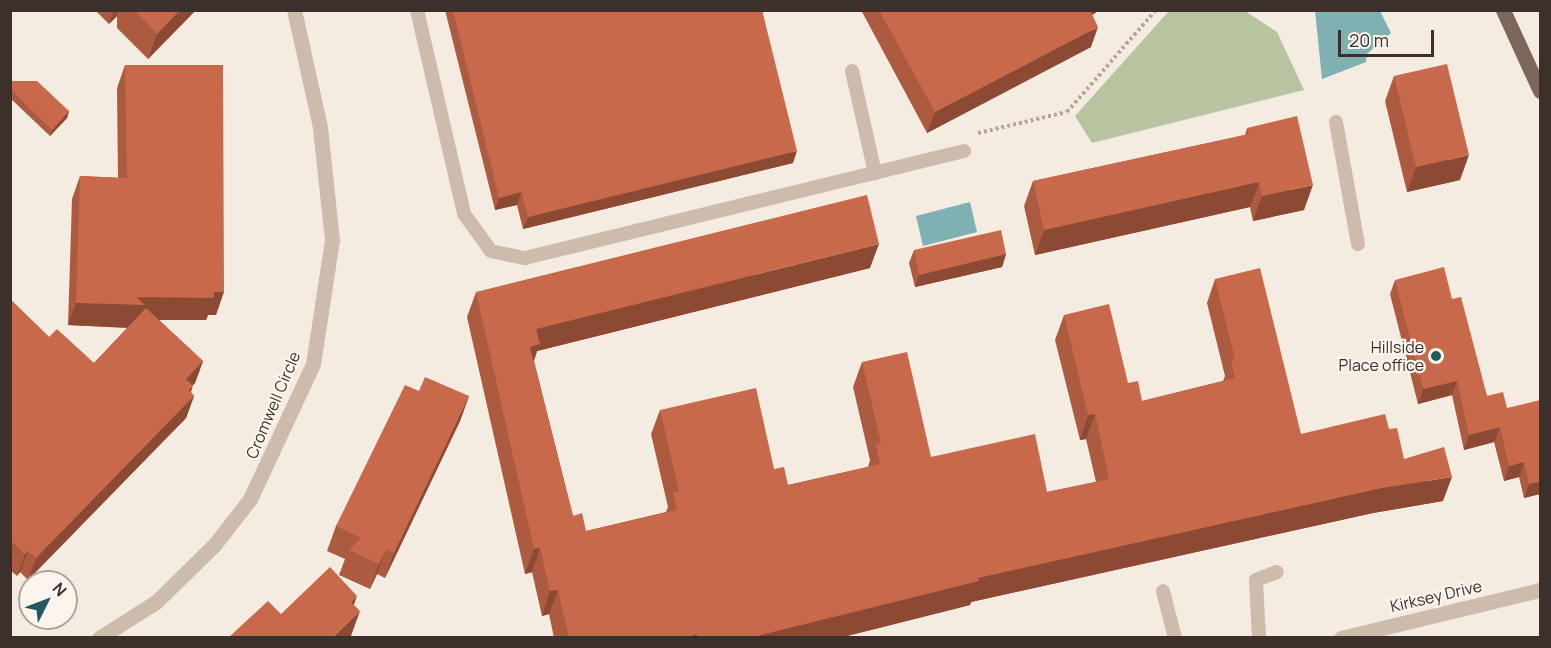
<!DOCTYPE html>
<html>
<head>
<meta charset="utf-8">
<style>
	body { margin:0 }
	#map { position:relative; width:1551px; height:648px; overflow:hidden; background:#f4ebe1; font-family:Manrope,sans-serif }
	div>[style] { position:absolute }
	.green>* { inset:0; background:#b8c4a0 }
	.water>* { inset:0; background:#7fb0b2 }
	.path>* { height:4px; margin-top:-2px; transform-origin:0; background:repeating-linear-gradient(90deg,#b9a596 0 3px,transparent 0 6px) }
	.lane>* { height:14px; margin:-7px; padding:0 7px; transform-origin:7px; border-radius:7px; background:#cdbbac }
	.street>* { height:15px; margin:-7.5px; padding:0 7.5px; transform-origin:7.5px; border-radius:7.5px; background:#cdbbac }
	.primary>* { height:15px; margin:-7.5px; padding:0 7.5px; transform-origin:7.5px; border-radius:7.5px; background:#7d675c }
	.wall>* { inset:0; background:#ac5a40 }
	.shaded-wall>* { inset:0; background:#8c4a34 }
	.building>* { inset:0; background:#c8694b }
	.dots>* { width:16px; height:16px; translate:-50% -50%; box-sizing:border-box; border:3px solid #fbf5ee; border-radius:50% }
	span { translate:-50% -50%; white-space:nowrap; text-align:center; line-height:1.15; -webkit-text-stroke:4.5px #fbf5ee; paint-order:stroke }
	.poi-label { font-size:16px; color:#3b302b }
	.right { translate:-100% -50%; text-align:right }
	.street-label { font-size:16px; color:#3b302b }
	.frame { position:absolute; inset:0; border:12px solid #3b302b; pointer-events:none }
	.north { position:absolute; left:18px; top:570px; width:60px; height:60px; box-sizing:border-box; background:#fbf5ee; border:2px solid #aea6a0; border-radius:50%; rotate:48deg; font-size:16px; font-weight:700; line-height:24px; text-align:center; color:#3b302b }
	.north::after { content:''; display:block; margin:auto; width:21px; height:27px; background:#1f5a5e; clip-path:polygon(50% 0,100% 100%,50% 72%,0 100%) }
	.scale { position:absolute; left:1338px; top:30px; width:96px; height:27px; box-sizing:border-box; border:3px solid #3b302b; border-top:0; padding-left:8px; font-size:18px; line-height:21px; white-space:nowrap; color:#3b302b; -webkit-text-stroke:4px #fbf5ee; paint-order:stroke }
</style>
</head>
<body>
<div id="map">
	<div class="green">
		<i style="clip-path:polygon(1169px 11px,1245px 11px,1277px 32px,1304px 90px,1092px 143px,1075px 116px)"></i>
	</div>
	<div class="water">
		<i style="clip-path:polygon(1315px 11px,1380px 11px,1391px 33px,1367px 54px,1366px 62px,1322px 79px)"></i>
		<i style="clip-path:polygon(970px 202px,977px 232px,923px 246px,916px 216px)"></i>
	</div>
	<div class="path">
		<i style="left:978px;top:133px;width:91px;rotate:-13.3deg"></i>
		<i style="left:1067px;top:112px;width:135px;rotate:-48.9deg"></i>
	</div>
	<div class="lane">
		<i style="left:417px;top:10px;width:209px;rotate:77deg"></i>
		<i style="left:464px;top:214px;width:46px;rotate:53.9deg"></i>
		<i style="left:491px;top:251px;width:35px;rotate:12deg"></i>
		<i style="left:525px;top:258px;width:452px;rotate:-13.7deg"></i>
		<i style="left:852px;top:71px;width:105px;rotate:77.3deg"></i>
		<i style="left:1336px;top:122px;width:124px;rotate:79.8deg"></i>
		<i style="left:1163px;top:591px;width:49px;rotate:75.7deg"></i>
		<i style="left:1259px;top:638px;width:58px;rotate:-93deg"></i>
		<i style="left:1256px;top:580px;width:22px;rotate:-21deg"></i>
	</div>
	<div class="street">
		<i style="left:99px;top:638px;width:67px;rotate:-32.3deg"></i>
		<i style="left:156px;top:602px;width:83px;rotate:-44.5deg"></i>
		<i style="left:215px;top:544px;width:57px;rotate:-52.1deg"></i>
		<i style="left:250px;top:499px;width:149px;rotate:-65deg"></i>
		<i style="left:313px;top:364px;width:125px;rotate:-81.3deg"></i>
		<i style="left:332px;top:240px;width:114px;rotate:-96.1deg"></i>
		<i style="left:320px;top:127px;width:120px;rotate:-102.5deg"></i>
		<i style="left:1341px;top:638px;width:205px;rotate:-13.6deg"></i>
	</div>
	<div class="primary">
		<i style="left:1503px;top:10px;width:89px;rotate:65.4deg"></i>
	</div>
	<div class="wall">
		<i style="clip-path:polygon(95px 10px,196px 10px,148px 59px,117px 28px,117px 16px,109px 24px)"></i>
		<i style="clip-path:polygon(445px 10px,762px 10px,793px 163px,523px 229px,517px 205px,495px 210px)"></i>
		<i style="clip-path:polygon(861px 10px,1100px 10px,1092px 15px,1091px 47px,927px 133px)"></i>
		<i style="clip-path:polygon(125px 65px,216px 315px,208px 315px,206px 320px,159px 320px,203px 361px,195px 383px,192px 385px,191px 392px,194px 396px,186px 418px,28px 580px,20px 572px,17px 576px,10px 570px,10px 299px,49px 337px,94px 363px,127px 328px,68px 325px,72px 199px,80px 176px,118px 178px,117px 88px)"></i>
		<i style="clip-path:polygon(1394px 76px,1460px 180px,1407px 192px,1385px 101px)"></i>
		<i style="clip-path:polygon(10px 81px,69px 111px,67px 118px,50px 136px,10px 98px)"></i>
		<i style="clip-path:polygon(1247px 128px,1304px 210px,1253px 221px,1250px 207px,1035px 255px,1024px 206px,1033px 181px,1245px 135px)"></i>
		<i style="clip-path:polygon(914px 250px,1006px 254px,1002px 267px,915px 287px,909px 263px)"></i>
		<i style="clip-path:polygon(870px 268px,537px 351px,534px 361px,573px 516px,586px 531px,666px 512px,668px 507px,651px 434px,660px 410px,774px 469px,788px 485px,868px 467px,870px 460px,853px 387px,862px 362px,931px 457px,1047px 492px,1096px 482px,1086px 439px,1080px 440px,1055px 340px,1064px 315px,1128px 383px,1142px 401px,1223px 381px,1225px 376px,1207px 303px,1215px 279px,1301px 434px,1389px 429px,1404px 459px,1443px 501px,1373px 513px,971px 602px,970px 605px,839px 638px,554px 638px,549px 614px,542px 616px,532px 572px,525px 574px,467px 317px,476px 292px)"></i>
		<i style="clip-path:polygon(1395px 280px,1452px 299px,1487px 396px,1507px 408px,1540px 494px,1524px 498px,1519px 477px,1504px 481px,1494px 442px,1464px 450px,1452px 395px,1418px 404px,1390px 294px)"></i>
		<i style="clip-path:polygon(419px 391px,469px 396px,460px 421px,385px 578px,377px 574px,370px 589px,339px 575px,345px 559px,327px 551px,336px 526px)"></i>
	</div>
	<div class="shaded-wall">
		<i style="clip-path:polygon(114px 10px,119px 10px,117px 16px,109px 24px)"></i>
		<i style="clip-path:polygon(180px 10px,196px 10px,148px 59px,157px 34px)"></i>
		<i style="clip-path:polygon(1083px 10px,1100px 10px,1079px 23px)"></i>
		<i style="clip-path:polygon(1098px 27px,1091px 47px,927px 133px,935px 112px)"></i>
		<i style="clip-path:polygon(69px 111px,67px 118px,50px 136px,52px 130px)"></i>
		<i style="clip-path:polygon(797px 151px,793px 163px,523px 229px,528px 217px)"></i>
		<i style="clip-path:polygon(1469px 155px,1460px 180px,1407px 192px,1416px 167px)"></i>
		<i style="clip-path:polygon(1259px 182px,1250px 207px,1035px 255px,1044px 230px)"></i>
		<i style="clip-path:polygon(1313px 185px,1304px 210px,1253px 221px,1262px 196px)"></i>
		<i style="clip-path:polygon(521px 192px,517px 205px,495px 210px,499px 198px)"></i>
		<i style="clip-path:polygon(879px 244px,870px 268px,537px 351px,531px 369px,521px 371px,536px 329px)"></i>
		<i style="clip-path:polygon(1006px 254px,1002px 267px,915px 287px,919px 275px)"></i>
		<i style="clip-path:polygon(214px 292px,224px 292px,216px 315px,208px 315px,206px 320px,140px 320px,137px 328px,68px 325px,76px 303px)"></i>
		<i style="clip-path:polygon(203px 361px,195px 383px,178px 401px,186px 379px)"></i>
		<i style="clip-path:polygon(1457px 381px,1452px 395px,1418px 404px,1423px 389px)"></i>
		<i style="clip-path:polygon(193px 386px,187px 403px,194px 396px,186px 418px,28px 580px,36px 558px)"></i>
		<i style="clip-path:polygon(469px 396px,460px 421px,385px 578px,394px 553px)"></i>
		<i style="clip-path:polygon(1095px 414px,1086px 439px,1080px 440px,1088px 415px)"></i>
		<i style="clip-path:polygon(1500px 427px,1494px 442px,1464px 450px,1469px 435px)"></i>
		<i style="clip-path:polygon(1524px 462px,1519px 477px,1504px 481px,1509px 466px)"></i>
		<i style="clip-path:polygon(1452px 477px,1443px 501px,1373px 513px,971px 602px,970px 605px,839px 638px,749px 638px,978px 578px,1382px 488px)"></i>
		<i style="clip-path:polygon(1540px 481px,1540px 494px,1524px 498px,1529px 484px)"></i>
		<i style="clip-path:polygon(540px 548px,532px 572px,525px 574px,534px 549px)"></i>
		<i style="clip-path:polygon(386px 549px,377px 574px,370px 589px,379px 564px)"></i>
		<i style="clip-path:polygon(28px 551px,20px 572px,17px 576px,25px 554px)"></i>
		<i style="clip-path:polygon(558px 590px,549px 614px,542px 616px,550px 591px)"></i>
		<i style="clip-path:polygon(357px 596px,348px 621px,351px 602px)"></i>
		<i style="clip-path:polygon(360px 611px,351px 636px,350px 638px,332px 638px)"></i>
		<i style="clip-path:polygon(697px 634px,696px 638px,686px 638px)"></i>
	</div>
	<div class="building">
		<i style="clip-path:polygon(134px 10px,180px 10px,157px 34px)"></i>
		<i style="clip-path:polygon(453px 10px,762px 10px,797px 151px,528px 217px,521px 192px,499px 198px)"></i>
		<i style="clip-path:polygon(879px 10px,1090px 10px,1098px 27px,935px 112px)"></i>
		<i style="clip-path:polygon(1447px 64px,1469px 155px,1416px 167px,1394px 76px)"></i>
		<i style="clip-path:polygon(125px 65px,223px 65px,224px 292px,214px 292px,214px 298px,136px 297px,145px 305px,76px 303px,80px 176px,127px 178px)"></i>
		<i style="clip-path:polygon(10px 81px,37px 81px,69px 111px,52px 130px,10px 89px)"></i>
		<i style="clip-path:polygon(1297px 116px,1313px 185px,1262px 196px,1259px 182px,1044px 230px,1033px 181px,1249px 134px,1247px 128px)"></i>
		<i style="clip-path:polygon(867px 195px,879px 244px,536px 329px,540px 344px,530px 347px,573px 516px,582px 513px,586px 531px,677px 510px,673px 492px,679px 491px,660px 410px,756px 388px,774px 469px,784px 467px,788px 485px,880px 464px,876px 445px,881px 443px,862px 362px,907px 352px,931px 457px,1035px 434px,1047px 492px,1109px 479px,1095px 414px,1088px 415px,1064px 315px,1109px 304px,1128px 383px,1138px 381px,1142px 401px,1235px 378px,1231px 360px,1235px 359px,1215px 279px,1260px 268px,1301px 434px,1385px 414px,1389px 429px,1397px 428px,1404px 459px,1444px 447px,1452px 477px,1382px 488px,978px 578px,979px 581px,749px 638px,698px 638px,697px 634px,686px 638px,569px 638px,558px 590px,550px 591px,540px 548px,534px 549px,476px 292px)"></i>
		<i style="clip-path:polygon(1001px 230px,1006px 254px,919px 275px,914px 250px)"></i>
		<i style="clip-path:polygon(1444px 267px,1452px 299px,1461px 297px,1487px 396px,1503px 392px,1507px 408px,1540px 400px,1540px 481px,1529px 484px,1524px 462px,1509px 466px,1500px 427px,1469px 435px,1457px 381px,1423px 389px,1395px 280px)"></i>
		<i style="clip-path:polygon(10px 299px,49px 337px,57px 329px,94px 363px,146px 308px,203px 361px,186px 379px,193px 386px,189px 390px,194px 396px,36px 558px,28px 551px,25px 554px,10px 540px)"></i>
		<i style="clip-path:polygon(425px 377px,469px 396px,394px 553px,386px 549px,379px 564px,349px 550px,361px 538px,336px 526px,405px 385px,419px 391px)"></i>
		<i style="clip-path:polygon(330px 567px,357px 596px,351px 602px,360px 611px,332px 638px,228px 638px,268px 601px,281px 614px)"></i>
	</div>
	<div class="dots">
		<i style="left:1436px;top:356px;background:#1f5a5e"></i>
	</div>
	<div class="poi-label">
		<span class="right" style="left:1424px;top:356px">Hillside<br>Place office</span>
	</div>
	<div class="street-label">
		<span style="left:273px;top:405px;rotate:-67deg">Cromwell Circle</span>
		<span style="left:1436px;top:596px;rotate:-13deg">Kirksey Drive</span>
	</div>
	<div class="frame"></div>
	<div class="north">N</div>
	<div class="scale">20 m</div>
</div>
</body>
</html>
